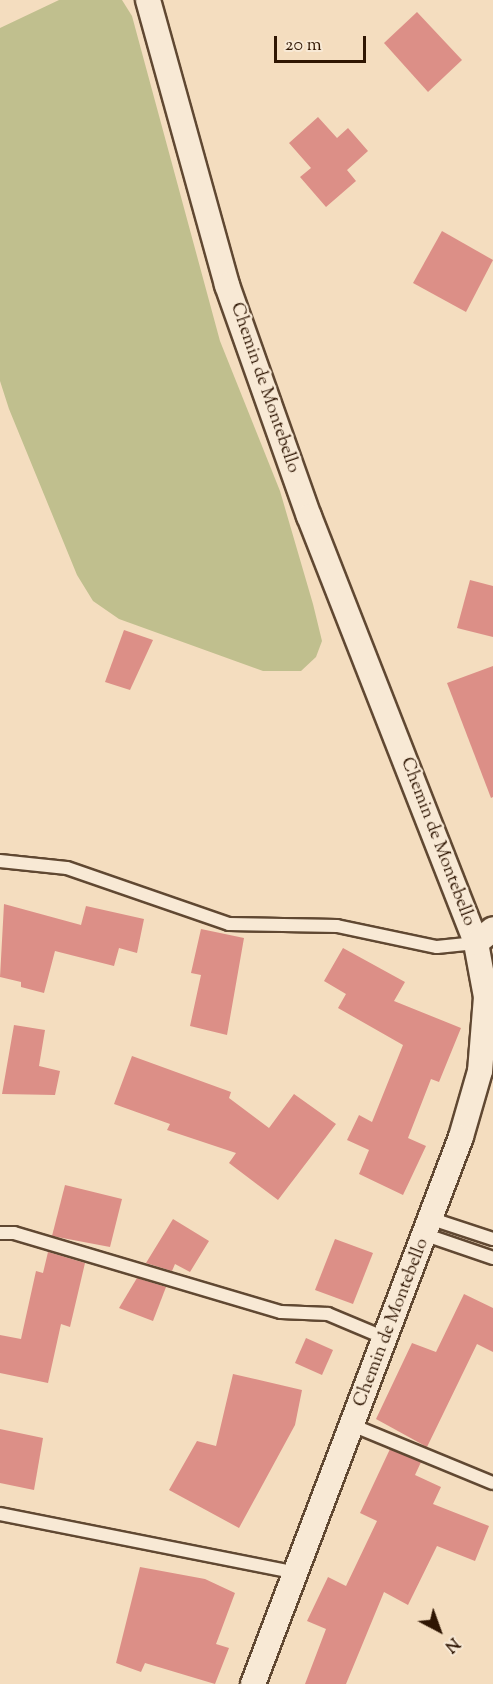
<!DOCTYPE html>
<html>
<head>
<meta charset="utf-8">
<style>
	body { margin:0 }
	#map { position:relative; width:493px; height:1684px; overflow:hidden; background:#f4ddbf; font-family:"Sorts Mill Goudy",serif }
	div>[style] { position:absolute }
	.green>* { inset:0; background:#c0bf8e }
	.building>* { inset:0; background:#dc8f87 }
	.roads { filter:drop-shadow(2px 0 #604832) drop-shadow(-2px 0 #604832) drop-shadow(0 2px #604832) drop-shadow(0 -2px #604832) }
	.lane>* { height:12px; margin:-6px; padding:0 6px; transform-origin:6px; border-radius:6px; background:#f8e9d5 }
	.street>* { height:24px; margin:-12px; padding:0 12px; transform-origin:12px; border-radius:12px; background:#f8e9d5 }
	span { translate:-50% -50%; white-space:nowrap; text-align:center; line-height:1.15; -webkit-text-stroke:4.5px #f8e9d5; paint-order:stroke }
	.street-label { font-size:18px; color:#2f1603 }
	.north { position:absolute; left:409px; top:1600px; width:60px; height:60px; -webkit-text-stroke:4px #f8e9d5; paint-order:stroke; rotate:139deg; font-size:16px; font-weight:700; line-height:24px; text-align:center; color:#2f1603 }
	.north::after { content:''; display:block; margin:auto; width:21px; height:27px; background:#2f1603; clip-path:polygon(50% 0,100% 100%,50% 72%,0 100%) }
	.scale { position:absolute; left:274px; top:36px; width:92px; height:27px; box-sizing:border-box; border:3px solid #2f1603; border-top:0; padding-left:8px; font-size:18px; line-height:21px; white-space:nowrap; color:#2f1603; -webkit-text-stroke:4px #f8e9d5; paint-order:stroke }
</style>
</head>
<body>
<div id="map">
	<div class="green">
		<i style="clip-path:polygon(59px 0,122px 0,132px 16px,220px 341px,280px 491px,313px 604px,322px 641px,316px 657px,301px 671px,263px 671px,119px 619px,93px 601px,77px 575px,9px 409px,0 381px,0 28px)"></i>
	</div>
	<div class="building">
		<i style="clip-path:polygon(417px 12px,462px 60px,428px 92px,384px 43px)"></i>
		<i style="clip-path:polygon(318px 117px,337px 138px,348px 128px,368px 151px,347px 170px,356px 181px,326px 207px,300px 177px,311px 168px,289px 143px)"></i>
		<i style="clip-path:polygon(442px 231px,493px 260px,466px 312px,413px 283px)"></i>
		<i style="clip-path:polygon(470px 580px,493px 586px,493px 637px,457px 628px)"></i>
		<i style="clip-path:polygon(124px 630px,153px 640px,130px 690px,105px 682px)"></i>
		<i style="clip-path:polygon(493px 666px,493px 797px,491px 798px,447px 683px)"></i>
		<i style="clip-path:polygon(4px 904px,81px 925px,86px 906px,144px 919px,137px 953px,119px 948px,114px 966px,55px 951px,44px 993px,21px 987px,21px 982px,0 977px)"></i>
		<i style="clip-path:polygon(201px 929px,244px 938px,227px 1035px,190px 1026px,201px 975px,191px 973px)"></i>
		<i style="clip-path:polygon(343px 948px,405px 982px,394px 1001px,461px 1028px,439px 1082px,431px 1079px,408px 1138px,426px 1146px,403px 1195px,359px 1174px,369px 1150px,347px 1140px,359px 1115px,372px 1122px,403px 1045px,338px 1008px,346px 994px,324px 981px)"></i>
		<i style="clip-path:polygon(14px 1025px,45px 1030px,39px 1066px,60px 1071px,55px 1095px,2px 1094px)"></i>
		<i style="clip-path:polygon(132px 1056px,231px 1092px,229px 1098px,269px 1128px,294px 1094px,336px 1124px,278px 1200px,229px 1163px,236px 1153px,167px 1130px,170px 1124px,114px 1104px)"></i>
		<i style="clip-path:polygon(65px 1185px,122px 1199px,110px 1247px,52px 1236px)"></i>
		<i style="clip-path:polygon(173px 1219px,209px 1241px,190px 1272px,175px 1264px,172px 1271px,146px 1263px)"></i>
		<i style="clip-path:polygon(335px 1239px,373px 1253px,353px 1304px,315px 1290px)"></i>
		<i style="clip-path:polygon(48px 1252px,85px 1263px,70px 1327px,61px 1324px,48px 1383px,0 1373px,0 1335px,21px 1339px,36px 1271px,43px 1273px)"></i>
		<i style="clip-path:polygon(137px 1278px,166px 1287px,153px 1321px,119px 1308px)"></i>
		<i style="clip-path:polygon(464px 1294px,493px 1308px,493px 1352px,477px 1344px,427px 1447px,376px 1419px,412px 1343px,436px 1352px)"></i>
		<i style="clip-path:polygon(306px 1338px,333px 1350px,322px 1375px,295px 1363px)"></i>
		<i style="clip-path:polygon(233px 1374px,302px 1390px,295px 1425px,239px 1528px,169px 1490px,197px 1441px,216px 1446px)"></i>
		<i style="clip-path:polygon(0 1429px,43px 1438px,34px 1490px,0 1483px)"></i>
		<i style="clip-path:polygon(390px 1449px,421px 1462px,415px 1475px,441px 1487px,433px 1504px,489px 1526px,475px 1561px,437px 1546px,408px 1605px,384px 1592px,346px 1684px,305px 1684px,326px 1629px,307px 1621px,328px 1577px,346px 1586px,377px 1521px,360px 1513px)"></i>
		<i style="clip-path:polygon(140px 1567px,205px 1579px,235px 1593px,216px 1644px,229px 1648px,215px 1684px,145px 1663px,141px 1672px,116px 1663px)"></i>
	</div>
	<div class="roads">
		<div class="lane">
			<i style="left:0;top:861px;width:67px;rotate:6deg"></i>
			<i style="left:67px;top:868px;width:171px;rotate:19.1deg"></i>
			<i style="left:229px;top:924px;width:108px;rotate:1.1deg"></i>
			<i style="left:337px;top:926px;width:102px;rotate:11.9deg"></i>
			<i style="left:437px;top:947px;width:39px;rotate:-6deg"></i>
			<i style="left:432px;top:1219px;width:64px;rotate:18.2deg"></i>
			<i style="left:0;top:1233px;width:14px"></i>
			<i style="left:14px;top:1233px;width:278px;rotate:16.5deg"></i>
			<i style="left:281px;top:1312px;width:47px;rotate:2.4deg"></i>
			<i style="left:328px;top:1314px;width:62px;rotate:22.8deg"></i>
			<i style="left:426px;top:1235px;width:71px;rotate:18.9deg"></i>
			<i style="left:352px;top:1425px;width:152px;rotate:22.4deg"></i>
			<i style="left:0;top:1514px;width:303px;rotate:11.2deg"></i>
		</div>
		<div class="street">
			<i style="left:148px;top:0;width:296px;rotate:74.5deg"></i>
			<i style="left:227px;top:285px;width:245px;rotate:70.5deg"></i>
			<i style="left:309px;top:516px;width:458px;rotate:68.6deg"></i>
			<i style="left:476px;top:943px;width:55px;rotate:79.5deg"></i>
			<i style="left:486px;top:997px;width:74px;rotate:94.6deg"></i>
			<i style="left:480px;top:1071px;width:69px;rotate:106.1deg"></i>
			<i style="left:461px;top:1137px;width:585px;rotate:110.82deg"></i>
			<i style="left:476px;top:943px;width:22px;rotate:-39deg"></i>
		</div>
	</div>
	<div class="street-label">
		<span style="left:264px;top:388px;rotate:71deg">Chemin de Montebello</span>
		<span style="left:437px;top:842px;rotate:69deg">Chemin de Montebello</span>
		<span style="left:392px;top:1323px;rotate:-69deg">Chemin de Montebello</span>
	</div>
	<div class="north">N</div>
	<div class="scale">20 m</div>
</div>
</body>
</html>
